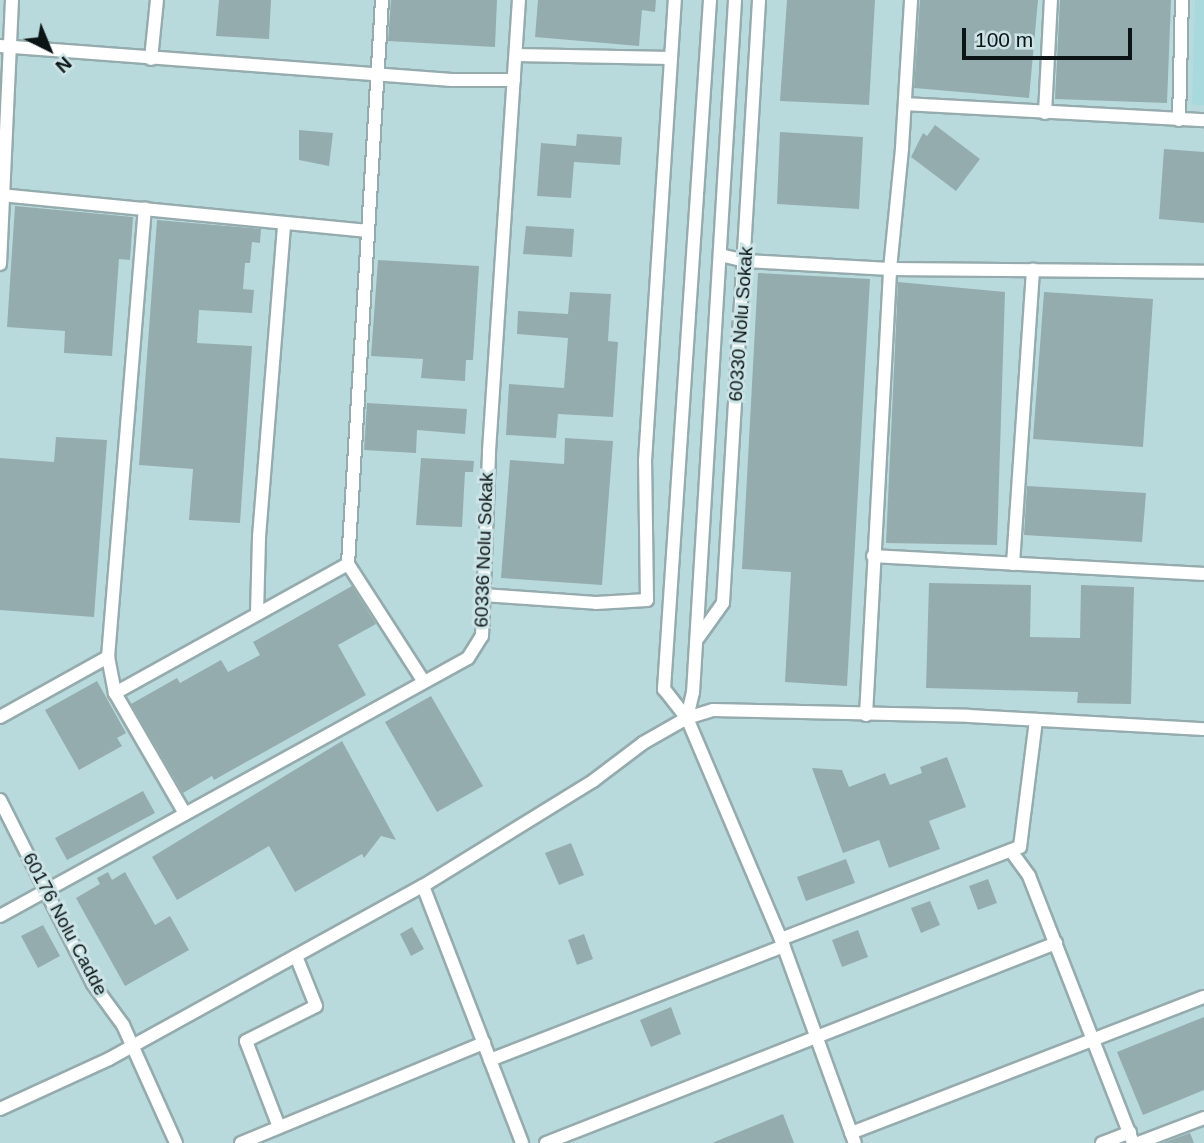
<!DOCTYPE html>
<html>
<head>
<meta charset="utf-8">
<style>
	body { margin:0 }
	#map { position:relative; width:1204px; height:1143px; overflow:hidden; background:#cce4e6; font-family:Helvetica,sans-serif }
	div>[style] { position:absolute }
	.built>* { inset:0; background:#b9dadc }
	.green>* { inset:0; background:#a7d9dd }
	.building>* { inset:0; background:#95acae }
	.roads { filter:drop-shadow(2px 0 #95abad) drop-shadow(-2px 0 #95abad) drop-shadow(0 2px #95abad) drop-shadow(0 -2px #95abad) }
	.minor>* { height:12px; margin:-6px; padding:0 6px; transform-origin:6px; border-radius:6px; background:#fff }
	span { translate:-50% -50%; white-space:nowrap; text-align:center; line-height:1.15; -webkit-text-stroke:6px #cce4e6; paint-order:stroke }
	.street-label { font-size:19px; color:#0c1415 }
	.north { position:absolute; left:14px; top:14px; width:70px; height:70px; -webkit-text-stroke:5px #cce4e6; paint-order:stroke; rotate:137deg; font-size:19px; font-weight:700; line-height:28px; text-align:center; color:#0c1415 }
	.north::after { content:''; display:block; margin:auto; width:24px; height:32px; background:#0c1415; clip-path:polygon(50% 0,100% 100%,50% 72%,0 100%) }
	.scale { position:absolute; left:962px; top:28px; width:170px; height:32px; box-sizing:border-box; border:4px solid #0c1415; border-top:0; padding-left:9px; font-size:21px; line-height:24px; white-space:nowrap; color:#0c1415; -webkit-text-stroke:5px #cce4e6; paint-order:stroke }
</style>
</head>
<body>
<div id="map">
	<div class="built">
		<i style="clip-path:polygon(0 0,1204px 0,1204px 1143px,0 1143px)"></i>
	</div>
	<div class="green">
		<i style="clip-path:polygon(1195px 0,1204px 0,1204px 105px,1192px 105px)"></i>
	</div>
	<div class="building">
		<i style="clip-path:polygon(219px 0,271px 0,269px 39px,216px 36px)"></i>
		<i style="clip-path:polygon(391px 0,497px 0,495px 47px,388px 41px)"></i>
		<i style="clip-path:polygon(538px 0,656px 0,655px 12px,642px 10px,639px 46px,535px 37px)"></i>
		<i style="clip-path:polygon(787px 0,875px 0,869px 105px,780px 101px)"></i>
		<i style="clip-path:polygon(920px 0,1038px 0,1029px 98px,914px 88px)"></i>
		<i style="clip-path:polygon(1060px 0,1171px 0,1167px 103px,1055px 99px)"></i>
		<i style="clip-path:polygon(935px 125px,980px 159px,956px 191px,911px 157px,923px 133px,927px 136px)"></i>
		<i style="clip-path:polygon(299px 130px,333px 133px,329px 166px,299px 160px)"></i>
		<i style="clip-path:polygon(780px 132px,863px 137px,859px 209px,777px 204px)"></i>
		<i style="clip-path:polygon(577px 134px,622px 137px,620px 165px,574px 162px,571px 198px,537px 196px,541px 143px,576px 146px)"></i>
		<i style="clip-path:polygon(1164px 149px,1204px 152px,1204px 223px,1159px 219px)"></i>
		<i style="clip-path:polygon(15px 206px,133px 217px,130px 260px,119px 259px,112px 356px,64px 353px,65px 331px,7px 327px)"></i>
		<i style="clip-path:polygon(157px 220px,261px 229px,260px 243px,252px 242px,250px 263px,245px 263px,243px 289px,254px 290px,252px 313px,199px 310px,197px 343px,252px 346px,240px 523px,189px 520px,193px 469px,139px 465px)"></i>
		<i style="clip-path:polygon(526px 226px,574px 229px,572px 257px,523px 254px)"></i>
		<i style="clip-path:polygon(378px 260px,479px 266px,473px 360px,466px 360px,465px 381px,421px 378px,423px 359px,371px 356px)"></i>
		<i style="clip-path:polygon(758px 273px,870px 279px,847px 686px,785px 682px,791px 572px,742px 569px)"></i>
		<i style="clip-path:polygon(898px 282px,1005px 292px,997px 545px,886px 543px)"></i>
		<i style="clip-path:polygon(570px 292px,611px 294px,608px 341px,618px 342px,613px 417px,558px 414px,556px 438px,506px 435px,509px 384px,564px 388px,568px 338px,517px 334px,518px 311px,568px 314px)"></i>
		<i style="clip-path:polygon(1044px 292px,1153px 299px,1143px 447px,1033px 439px)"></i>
		<i style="clip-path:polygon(367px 403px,467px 409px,465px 434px,417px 430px,416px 453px,364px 450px)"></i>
		<i style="clip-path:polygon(56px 437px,107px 440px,94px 617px,0 610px,0 458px,54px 462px)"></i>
		<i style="clip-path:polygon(565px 438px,613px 441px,602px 585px,501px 578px,510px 460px,564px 464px)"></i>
		<i style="clip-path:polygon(421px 458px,474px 461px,473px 472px,465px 472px,462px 527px,416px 525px)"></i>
		<i style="clip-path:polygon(1027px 486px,1146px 493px,1142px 542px,1024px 535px)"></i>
		<i style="clip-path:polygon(929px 583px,1031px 585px,1030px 637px,1080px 638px,1081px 585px,1134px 587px,1131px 704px,1077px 703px,1078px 692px,926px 688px)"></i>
		<i style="clip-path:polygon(352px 586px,376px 624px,338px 645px,366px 695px,214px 780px,212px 776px,183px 793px,131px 704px,177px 678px,180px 683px,221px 660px,228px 672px,260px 655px,253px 642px)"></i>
		<i style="clip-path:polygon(97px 681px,126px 733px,117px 738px,122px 746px,79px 770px,45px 710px)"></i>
		<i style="clip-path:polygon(431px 696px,483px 786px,437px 812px,385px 722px)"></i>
		<i style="clip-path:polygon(342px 741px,396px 840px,381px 836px,364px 858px,362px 854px,295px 892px,269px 846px,177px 900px,152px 857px)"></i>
		<i style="clip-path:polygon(947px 757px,966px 807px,929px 821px,940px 849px,889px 868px,879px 840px,843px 853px,812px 768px,842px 770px,849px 787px,885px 773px,890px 785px,922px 773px,920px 767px)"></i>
		<i style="clip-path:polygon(143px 791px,155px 813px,67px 860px,55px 838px)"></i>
		<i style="clip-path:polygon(571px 843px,584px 875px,559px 885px,545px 853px)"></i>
		<i style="clip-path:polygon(846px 859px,855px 883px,806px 901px,797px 877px)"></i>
		<i style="clip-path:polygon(108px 872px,112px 880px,125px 872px,155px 925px,170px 916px,189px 950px,125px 986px,76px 898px,100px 884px,97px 878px)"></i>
		<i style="clip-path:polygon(988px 879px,997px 903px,978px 910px,969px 886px)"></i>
		<i style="clip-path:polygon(930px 901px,940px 925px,921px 933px,911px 908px)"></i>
		<i style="clip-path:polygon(43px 925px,60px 956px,38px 968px,21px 936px)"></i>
		<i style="clip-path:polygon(412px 927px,424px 949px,411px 956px,400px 934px)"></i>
		<i style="clip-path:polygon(858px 930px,868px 957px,842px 967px,832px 940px)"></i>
		<i style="clip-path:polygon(584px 934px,593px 959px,577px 965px,568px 940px)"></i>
		<i style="clip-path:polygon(671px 1007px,681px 1034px,651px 1047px,640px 1020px)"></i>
		<i style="clip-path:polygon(1204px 1017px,1204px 1090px,1143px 1115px,1117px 1052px)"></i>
		<i style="clip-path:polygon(783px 1114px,794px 1143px,712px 1143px)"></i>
		<i style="clip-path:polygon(1190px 1133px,1194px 1143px,1163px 1143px)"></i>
	</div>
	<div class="roads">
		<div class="minor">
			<i style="left:382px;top:0;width:565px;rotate:93.45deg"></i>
			<i style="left:348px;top:564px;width:140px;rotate:57.2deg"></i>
			<i style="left:710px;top:0;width:691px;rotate:93.82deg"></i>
			<i style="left:664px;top:689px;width:37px;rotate:52deg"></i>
			<i style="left:687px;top:718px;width:240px;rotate:67deg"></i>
			<i style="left:781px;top:939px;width:217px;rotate:70.1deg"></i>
			<i style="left:0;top:46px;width:453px;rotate:4.3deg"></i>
			<i style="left:452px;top:80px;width:62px"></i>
			<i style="left:516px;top:55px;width:155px;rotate:1.1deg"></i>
			<i style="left:151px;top:59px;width:59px;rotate:-84.2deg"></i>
			<i style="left:905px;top:104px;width:299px;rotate:3.1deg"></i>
			<i style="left:1045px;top:113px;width:113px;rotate:-87deg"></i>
			<i style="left:1179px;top:120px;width:120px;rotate:-88.6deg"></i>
			<i style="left:0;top:195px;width:369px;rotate:5.6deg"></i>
			<i style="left:720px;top:255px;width:27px;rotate:13deg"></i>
			<i style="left:746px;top:261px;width:144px;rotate:3.2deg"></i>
			<i style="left:890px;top:269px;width:314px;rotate:0.5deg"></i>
			<i style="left:0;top:264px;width:264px;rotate:-87.4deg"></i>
			<i style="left:873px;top:556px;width:331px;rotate:3.1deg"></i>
			<i style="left:1013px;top:564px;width:295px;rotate:-86.1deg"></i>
			<i style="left:483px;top:595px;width:113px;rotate:4deg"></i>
			<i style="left:596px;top:603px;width:51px;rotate:-3.4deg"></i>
			<i style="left:647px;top:600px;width:139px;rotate:-90.8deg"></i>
			<i style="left:645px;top:461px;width:462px;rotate:-86.3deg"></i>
			<i style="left:257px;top:614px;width:77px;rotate:-88.5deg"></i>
			<i style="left:259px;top:537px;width:315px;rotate:-85.4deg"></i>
			<i style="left:698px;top:638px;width:43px;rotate:-54.5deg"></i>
			<i style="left:723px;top:603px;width:604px;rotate:-86.58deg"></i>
			<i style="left:108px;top:657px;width:450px;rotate:-85.3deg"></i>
			<i style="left:115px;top:693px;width:138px;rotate:59.9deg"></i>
			<i style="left:866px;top:715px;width:447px;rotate:-86.9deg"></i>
			<i style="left:890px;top:269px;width:122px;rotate:-84.3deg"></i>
			<i style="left:902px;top:148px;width:148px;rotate:-86.5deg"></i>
			<i style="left:0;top:717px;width:124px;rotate:-29.1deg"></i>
			<i style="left:108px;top:657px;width:37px;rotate:79deg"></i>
			<i style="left:115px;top:693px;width:266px;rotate:-29deg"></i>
			<i style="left:687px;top:718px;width:26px;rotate:-77deg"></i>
			<i style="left:693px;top:693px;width:694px;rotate:-86.53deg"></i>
			<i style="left:0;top:800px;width:206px;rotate:63.2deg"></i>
			<i style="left:93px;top:984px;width:51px;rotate:53.8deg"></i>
			<i style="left:123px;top:1025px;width:129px;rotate:65.8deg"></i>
			<i style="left:1011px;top:851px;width:31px;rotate:54deg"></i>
			<i style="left:1029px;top:876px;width:287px;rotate:68.7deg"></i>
			<i style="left:423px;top:886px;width:275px;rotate:68.9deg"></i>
			<i style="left:0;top:916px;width:534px;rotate:-28.87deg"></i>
			<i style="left:468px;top:658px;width:26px;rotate:-58deg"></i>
			<i style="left:482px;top:636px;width:185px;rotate:-87.8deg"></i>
			<i style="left:489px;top:451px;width:452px;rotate:-86.2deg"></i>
			<i style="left:781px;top:939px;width:256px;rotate:-21.1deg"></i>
			<i style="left:1020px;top:847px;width:128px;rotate:-82.8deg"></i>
			<i style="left:490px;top:1060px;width:315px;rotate:-21.2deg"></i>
			<i style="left:0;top:1109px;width:120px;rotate:-24.6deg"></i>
			<i style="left:109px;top:1059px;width:359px;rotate:-28.9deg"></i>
			<i style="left:423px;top:886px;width:200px;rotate:-31.7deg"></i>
			<i style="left:593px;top:781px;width:63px;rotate:-37.2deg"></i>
			<i style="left:643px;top:743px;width:51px;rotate:-29.6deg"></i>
			<i style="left:687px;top:718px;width:27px;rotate:-17deg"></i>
			<i style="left:713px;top:710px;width:256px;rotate:1.3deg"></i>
			<i style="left:969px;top:716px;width:235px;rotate:3.2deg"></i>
			<i style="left:279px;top:1127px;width:92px;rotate:-111deg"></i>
			<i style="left:246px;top:1041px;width:78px;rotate:-26.6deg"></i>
			<i style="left:316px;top:1006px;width:54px;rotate:-111.8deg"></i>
			<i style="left:851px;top:1133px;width:378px;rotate:-21.1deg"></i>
			<i style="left:241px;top:1143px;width:263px;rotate:-22.4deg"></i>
			<i style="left:546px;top:1143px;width:548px;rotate:-21.41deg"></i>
			<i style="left:1102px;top:1143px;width:30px;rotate:-21deg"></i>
			<i style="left:1138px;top:1143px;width:71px;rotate:-20.7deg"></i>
		</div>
	</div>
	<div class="street-label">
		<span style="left:741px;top:324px;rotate:-86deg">60330 Nolu Sokak</span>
		<span style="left:484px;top:550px;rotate:-88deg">60336 Nolu Sokak</span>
		<span style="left:65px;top:924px;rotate:62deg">60176 Nolu Cadde</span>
	</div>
	<div class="north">N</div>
	<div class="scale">100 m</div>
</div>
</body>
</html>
